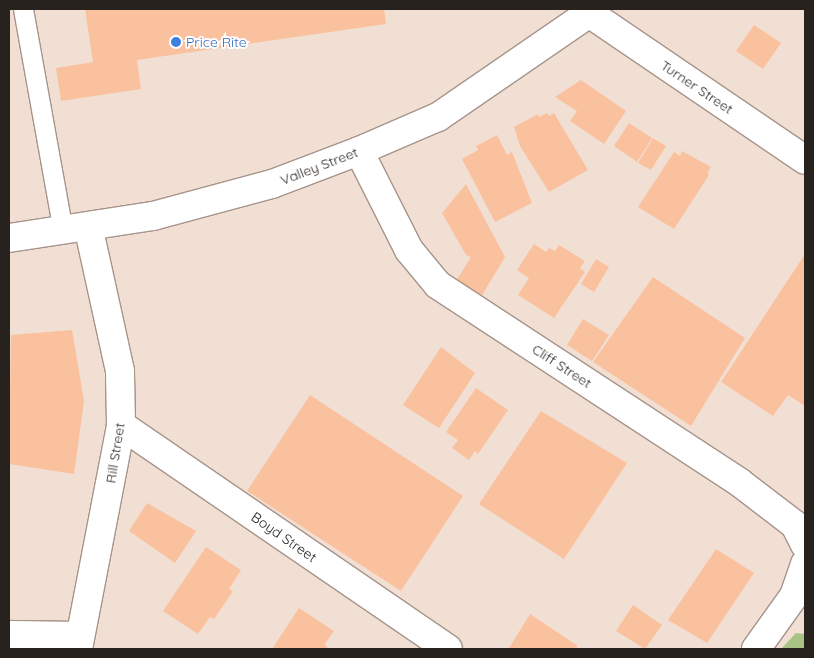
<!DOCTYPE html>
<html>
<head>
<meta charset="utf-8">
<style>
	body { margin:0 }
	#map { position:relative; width:814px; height:658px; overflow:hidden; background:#f2dfd4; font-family:Quicksand,sans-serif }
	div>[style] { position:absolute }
	.green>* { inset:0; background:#a9c384 }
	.building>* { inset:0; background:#fac19e }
	.roads { filter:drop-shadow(1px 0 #a6948a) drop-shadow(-1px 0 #a6948a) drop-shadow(0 1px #a6948a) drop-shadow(0 -1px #a6948a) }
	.service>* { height:19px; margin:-9.5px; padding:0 9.5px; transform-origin:9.5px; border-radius:9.5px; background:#fff }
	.minor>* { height:28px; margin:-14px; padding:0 14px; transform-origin:14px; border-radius:14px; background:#fff }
	.secondary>* { height:28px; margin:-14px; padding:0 14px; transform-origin:14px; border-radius:14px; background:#fff }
	.dots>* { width:14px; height:14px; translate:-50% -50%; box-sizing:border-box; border:2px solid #fff; border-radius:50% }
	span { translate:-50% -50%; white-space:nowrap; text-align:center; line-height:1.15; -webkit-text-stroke:4px #fff; paint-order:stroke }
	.shop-label { font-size:14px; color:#366cbe }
	.left { translate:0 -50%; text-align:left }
	.street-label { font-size:14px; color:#28221e }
	.frame { position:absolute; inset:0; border:10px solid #28221e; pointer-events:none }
</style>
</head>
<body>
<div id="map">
	<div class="green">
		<i style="clip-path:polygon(796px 633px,805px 634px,805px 649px,781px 649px)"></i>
	</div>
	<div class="building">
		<i style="clip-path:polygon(85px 9px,384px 9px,386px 24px,137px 60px,141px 89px,61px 101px,56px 68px,93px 62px)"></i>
		<i style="clip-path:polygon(754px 25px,781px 43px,763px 69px,736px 51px)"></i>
		<i style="clip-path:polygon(581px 80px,626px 111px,604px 144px,570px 121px,577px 111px,555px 97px)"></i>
		<i style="clip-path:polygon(547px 113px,549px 116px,554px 113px,588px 170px,549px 192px,520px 146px,514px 127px,538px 114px,539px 117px)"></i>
		<i style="clip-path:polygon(629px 123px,652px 138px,637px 162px,614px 146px)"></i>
		<i style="clip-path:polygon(497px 135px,507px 155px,512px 152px,532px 203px,495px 222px,462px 159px,478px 150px,476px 146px)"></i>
		<i style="clip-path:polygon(653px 138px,666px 146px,651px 170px,638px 163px)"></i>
		<i style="clip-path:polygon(682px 151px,711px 167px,707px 173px,709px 175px,674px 229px,638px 207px,674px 152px,680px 156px)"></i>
		<i style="clip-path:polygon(466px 184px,505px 257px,481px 297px,456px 281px,471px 257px,466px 255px,442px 213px)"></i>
		<i style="clip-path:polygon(534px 244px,546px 252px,549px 248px,555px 251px,559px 245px,585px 261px,580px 268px,585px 272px,554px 318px,518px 295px,529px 278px,517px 270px)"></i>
		<i style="clip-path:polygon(805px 254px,805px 406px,788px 395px,773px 416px,721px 382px)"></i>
		<i style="clip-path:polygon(596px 259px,609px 267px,594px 292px,581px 284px)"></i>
		<i style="clip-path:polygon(653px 277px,745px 338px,691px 426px,593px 362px)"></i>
		<i style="clip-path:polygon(583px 319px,609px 335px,592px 361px,567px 345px)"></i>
		<i style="clip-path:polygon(72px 330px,84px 401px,74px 474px,9px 464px,11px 335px)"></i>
		<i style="clip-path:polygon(441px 347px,475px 373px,439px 428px,403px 405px)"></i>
		<i style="clip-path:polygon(476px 388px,508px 410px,478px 454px,475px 451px,469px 460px,452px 448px,458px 440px,446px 432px)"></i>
		<i style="clip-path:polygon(310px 395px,463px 496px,401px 591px,247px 491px)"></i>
		<i style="clip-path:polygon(541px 411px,627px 463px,564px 559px,479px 504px)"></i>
		<i style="clip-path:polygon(147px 503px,196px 531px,175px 563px,129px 531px)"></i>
		<i style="clip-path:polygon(206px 547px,241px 570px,229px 589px,233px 591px,214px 619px,210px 617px,198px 634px,163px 611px)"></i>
		<i style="clip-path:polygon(716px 549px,754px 573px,707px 643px,668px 620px)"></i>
		<i style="clip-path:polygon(633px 605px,662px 625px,645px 649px,616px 631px)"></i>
		<i style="clip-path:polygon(299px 608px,334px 631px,325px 644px,328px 649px,272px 649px)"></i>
		<i style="clip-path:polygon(530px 614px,578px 646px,575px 649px,509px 648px)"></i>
	</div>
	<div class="roads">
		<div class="service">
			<i style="left:23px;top:9px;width:226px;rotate:79.8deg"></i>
		</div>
		<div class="minor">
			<i style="left:589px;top:13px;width:261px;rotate:34.2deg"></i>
			<i style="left:359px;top:151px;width:111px;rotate:63.2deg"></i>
			<i style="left:409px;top:250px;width:45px;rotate:50.4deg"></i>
			<i style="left:438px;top:285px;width:360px;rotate:33.2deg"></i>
			<i style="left:739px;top:482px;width:71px;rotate:37.5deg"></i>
			<i style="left:795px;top:525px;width:22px;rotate:63deg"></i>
			<i style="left:121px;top:425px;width:396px;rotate:34.4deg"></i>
			<i style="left:9px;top:635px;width:71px;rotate:0.8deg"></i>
			<i style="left:78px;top:649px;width:228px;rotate:-79.1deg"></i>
			<i style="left:121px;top:425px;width:54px;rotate:-91.1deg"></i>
			<i style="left:120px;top:371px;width:148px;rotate:-102.4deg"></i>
			<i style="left:756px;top:649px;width:65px;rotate:-54.4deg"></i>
			<i style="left:794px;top:596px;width:34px;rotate:-71deg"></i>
		</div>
		<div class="secondary">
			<i style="left:9px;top:238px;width:146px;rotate:-8.7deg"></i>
			<i style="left:153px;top:216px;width:123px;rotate:-15.1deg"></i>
			<i style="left:272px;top:184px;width:93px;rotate:-20.8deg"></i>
			<i style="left:359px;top:151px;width:86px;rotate:-23.3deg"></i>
			<i style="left:438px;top:117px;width:191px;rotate:-34.5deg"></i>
		</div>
	</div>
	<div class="dots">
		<i style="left:176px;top:42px;background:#3f7fe0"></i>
	</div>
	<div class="shop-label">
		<span class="left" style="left:186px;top:42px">Price Rite</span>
	</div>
	<div class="street-label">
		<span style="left:697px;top:87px;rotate:34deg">Turner Street</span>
		<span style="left:319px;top:166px;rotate:-21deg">Valley Street</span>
		<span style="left:562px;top:366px;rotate:33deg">Cliff Street</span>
		<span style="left:115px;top:453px;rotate:-81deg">Rill Street</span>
		<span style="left:284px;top:537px;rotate:35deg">Boyd Street</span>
	</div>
	<div class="frame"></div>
</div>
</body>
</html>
